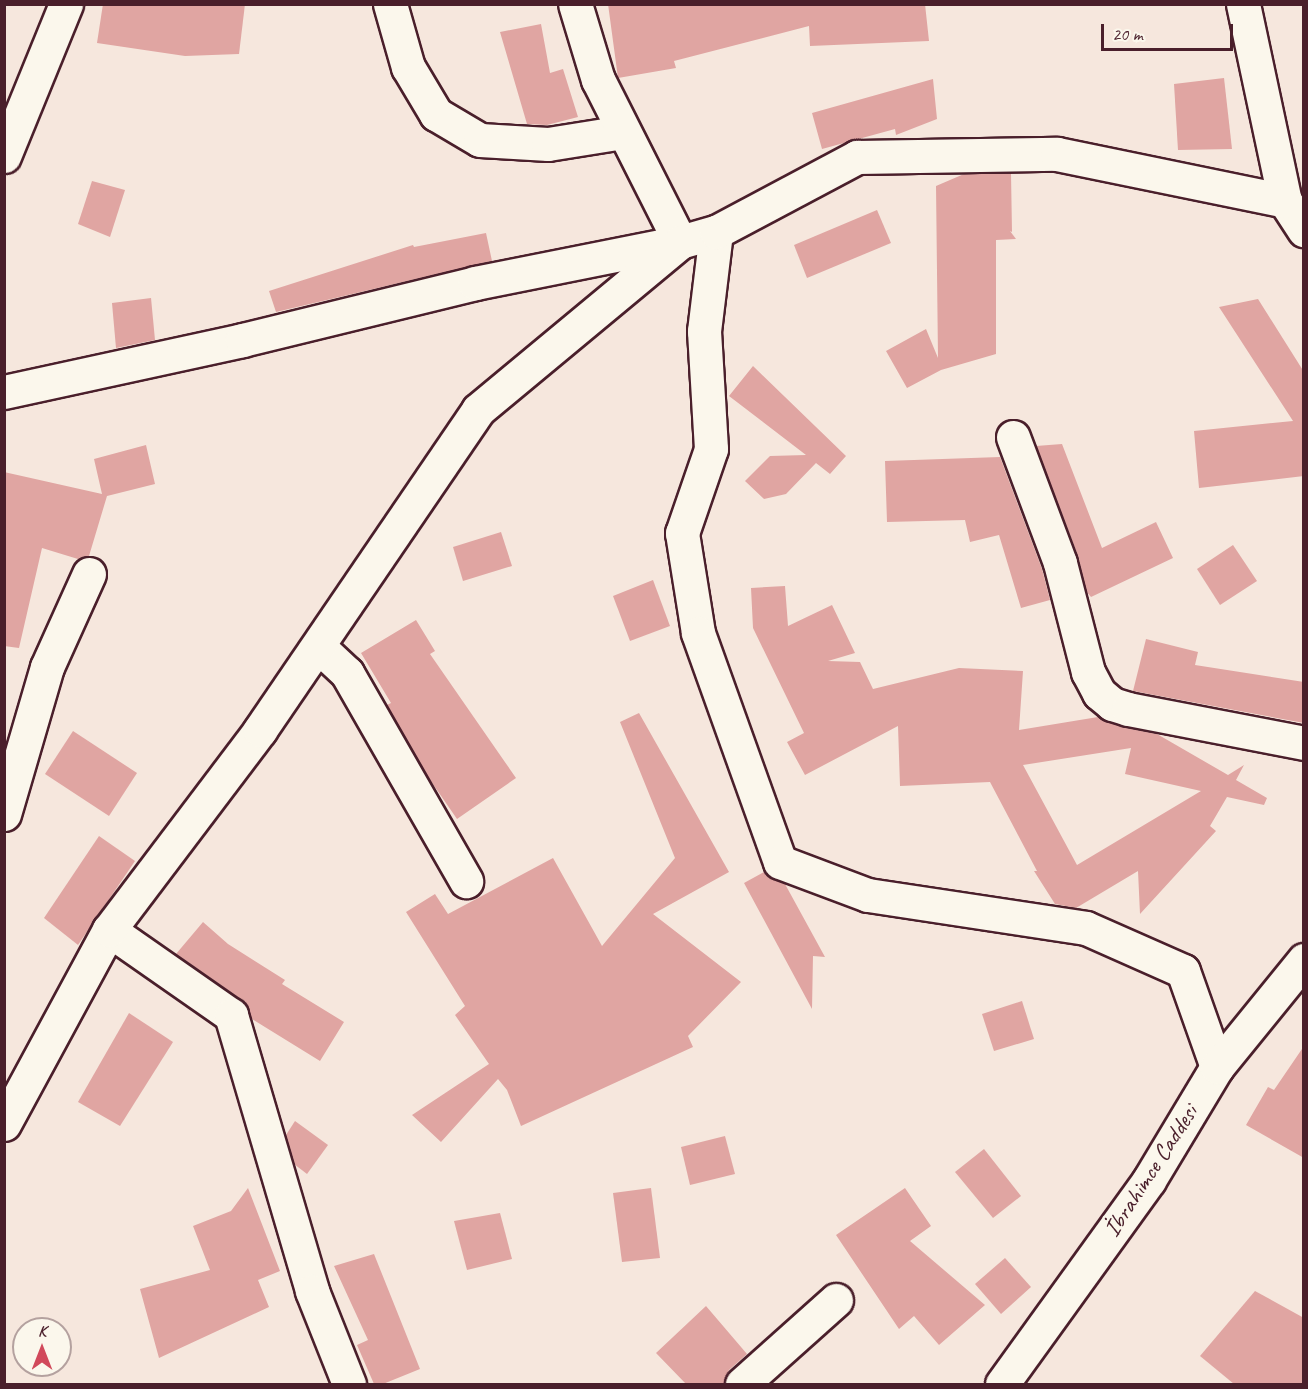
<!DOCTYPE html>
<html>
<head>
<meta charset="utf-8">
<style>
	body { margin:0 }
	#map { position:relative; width:1308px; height:1389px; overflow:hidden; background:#f6e7dd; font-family:Caveat,sans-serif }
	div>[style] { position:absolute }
	.building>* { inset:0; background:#e0a5a2 }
	.roads { filter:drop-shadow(2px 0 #4a1f2b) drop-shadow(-2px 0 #4a1f2b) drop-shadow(0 2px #4a1f2b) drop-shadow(0 -2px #4a1f2b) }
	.minor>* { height:33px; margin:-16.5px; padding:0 16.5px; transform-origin:16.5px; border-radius:16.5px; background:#fbf7ec }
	span { translate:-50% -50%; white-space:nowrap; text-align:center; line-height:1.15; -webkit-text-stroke:4.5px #fbf7ec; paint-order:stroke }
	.street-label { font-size:24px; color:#4a1f2b }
	.frame { position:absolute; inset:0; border:6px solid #4a1f2b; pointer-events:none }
	.north { position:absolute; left:12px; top:1317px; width:60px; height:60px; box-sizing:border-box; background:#fbf7ec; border:2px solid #b4a19f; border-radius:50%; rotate:0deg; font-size:16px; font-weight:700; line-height:24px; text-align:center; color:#4a1f2b }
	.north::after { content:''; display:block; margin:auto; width:21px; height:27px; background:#d1495b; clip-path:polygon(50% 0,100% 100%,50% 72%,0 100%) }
	.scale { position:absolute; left:1101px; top:24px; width:132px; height:27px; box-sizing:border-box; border:3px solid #4a1f2b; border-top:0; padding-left:8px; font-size:18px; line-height:21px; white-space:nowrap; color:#4a1f2b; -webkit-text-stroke:4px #fbf7ec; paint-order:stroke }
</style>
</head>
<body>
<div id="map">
	<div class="building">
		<i style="clip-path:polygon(103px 4px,245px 4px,239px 54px,185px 56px,97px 43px)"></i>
		<i style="clip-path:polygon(608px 4px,925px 4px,929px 41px,810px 46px,809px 26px,674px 61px,676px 68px,618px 78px)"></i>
		<i style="clip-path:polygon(541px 24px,550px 73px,563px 69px,578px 117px,547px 125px,527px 124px,500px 32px)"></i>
		<i style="clip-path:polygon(1224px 78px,1232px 149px,1178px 150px,1174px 84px)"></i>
		<i style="clip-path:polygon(933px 79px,937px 119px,896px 135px,895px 129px,822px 149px,812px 113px)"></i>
		<i style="clip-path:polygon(1011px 173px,1012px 232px,1010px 231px,1016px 239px,996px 240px,996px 354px,941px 370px,907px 388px,886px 351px,926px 329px,938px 358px,936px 186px,964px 174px)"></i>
		<i style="clip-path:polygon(92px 181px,125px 190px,110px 237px,78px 224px)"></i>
		<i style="clip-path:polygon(877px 210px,891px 243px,807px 278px,794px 245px)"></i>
		<i style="clip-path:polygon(486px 233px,492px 261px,276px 312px,269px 291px,413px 245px,414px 247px)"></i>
		<i style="clip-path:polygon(151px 298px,155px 340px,116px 348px,112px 303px)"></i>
		<i style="clip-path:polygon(1258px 299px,1304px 372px,1304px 476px,1199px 488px,1194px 431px,1293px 421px,1219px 307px)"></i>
		<i style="clip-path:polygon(753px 366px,846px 456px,830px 474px,816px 463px,786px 494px,764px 499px,745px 481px,770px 456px,806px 455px,729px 396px)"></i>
		<i style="clip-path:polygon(1062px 444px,1102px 548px,1156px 522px,1173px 558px,1091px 597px,1086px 591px,1078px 556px,1036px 446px)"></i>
		<i style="clip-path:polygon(146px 445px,155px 484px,107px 496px,89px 556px,78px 559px,42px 548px,19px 648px,4px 646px,4px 472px,102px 494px,94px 459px)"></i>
		<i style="clip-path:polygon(1000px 457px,1042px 569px,1050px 600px,1021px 608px,999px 535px,970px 542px,965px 520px,887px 522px,885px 461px)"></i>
		<i style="clip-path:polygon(501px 532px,512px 566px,463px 581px,453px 547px)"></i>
		<i style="clip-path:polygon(1233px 545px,1257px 581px,1220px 605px,1197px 569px)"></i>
		<i style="clip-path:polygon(653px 580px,670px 626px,630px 641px,613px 596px)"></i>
		<i style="clip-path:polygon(evenodd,785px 586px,788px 626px,832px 605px,855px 653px,828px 661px,860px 662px,873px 689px,959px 668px,1023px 671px,1019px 730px,1098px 717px,1122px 727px,1157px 734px,1228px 775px,1244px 765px,1236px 780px,1267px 798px,1264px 805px,1227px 797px,1210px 826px,1216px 831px,1140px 914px,1138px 871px,1076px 908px,1055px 904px,1034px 871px,1037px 871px,990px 782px,900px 786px,898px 726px,805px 775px,787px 742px,804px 733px,753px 628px,751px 588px,785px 586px,1131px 748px,1125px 774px,1201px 791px,1077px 865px,1023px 765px,1131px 748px)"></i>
		<i style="clip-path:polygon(416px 620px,435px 651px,430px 654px,516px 778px,457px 819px,428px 777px,387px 705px,391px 703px,361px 653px)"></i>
		<i style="clip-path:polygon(1146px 639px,1198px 652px,1195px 665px,1304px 682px,1304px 723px,1133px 691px)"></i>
		<i style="clip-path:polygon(639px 713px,729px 872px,653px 914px,741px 982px,688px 1036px,693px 1047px,521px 1126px,507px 1090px,498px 1079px,441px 1142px,412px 1115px,489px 1064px,455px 1015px,465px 1006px,406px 912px,435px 894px,448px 914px,553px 858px,602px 946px,675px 858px,620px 722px)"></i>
		<i style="clip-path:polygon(73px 731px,137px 773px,109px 816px,45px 774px)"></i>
		<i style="clip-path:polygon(99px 836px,135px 861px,78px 945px,44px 918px)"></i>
		<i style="clip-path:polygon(764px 872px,773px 879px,785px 884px,825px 957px,813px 956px,812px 1009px,744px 883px)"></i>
		<i style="clip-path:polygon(203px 922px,228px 944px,285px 980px,282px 984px,344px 1022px,320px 1061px,252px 1019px,242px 1000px,176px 954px)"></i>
		<i style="clip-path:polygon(1022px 1001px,1034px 1039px,994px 1051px,982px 1014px)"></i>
		<i style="clip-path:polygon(129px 1013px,173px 1042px,120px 1126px,78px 1102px)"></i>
		<i style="clip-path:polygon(1304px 1046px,1304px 1158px,1246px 1125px,1268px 1087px,1274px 1090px)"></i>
		<i style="clip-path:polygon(295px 1121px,328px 1145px,307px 1174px,294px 1164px,286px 1135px)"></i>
		<i style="clip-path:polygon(725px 1136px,735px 1174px,690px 1185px,681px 1147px)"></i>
		<i style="clip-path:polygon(984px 1149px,1021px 1196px,993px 1218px,955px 1172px)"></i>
		<i style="clip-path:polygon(248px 1188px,280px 1271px,258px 1280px,269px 1307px,159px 1358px,140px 1289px,210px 1270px,193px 1226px,231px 1211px)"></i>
		<i style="clip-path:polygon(651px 1188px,660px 1258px,622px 1262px,613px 1193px)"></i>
		<i style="clip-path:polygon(905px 1188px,931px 1226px,910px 1241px,985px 1305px,939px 1345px,914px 1316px,899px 1329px,836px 1235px)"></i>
		<i style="clip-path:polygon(500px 1213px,512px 1259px,467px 1270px,454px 1221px)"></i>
		<i style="clip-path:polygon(374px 1254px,420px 1369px,383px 1384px,374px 1384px,357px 1345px,368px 1340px,334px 1266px)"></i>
		<i style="clip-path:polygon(1005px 1258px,1031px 1287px,1001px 1314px,975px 1284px)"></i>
		<i style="clip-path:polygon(1255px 1291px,1304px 1318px,1304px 1384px,1234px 1384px,1200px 1356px)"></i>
		<i style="clip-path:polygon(706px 1306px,747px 1354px,729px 1370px,724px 1384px,686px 1384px,656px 1353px)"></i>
	</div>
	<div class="roads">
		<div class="minor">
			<i style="left:390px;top:4px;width:66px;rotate:74.1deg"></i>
			<i style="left:408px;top:67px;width:55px;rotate:59.2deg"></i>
			<i style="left:436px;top:114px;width:51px;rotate:30.6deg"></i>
			<i style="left:480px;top:140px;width:68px;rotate:3.4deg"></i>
			<i style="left:548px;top:144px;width:76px;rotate:-9.1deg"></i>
			<i style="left:1243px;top:4px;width:201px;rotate:78deg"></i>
			<i style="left:1285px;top:201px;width:35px;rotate:57deg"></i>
			<i style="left:4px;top:156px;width:164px;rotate:-67.8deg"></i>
			<i style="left:716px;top:232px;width:100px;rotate:96.9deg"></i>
			<i style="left:704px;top:331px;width:118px;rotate:86.6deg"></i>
			<i style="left:711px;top:449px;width:89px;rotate:109deg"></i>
			<i style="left:682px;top:533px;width:101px;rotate:80.9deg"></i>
			<i style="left:698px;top:633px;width:243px;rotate:70.3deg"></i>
			<i style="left:780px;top:862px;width:94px;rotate:20.6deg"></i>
			<i style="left:868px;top:895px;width:220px;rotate:8.6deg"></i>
			<i style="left:1086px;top:928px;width:106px;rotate:23.9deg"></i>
			<i style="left:1183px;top:971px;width:102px;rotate:70.5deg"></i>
			<i style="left:4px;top:392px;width:244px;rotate:-12.3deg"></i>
			<i style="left:242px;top:340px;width:240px;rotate:-13.7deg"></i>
			<i style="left:475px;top:283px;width:209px;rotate:-11.3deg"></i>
			<i style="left:680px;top:242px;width:182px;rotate:-116.8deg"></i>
			<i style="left:598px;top:80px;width:79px;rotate:-106.8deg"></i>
			<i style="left:1013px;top:437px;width:134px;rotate:69.5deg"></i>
			<i style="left:1060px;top:563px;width:113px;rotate:75.6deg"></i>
			<i style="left:1088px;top:672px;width:24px;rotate:62deg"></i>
			<i style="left:1099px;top:693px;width:17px;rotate:40deg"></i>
			<i style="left:1112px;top:704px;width:17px;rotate:17deg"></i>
			<i style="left:1128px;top:709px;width:179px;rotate:10.9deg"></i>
			<i style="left:318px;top:646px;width:40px;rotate:43deg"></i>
			<i style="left:347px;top:673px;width:240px;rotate:60.2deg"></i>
			<i style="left:4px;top:814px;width:153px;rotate:-73.7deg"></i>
			<i style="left:47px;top:667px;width:102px;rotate:-65.7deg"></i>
			<i style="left:109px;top:930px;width:149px;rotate:34.9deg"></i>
			<i style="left:231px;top:1015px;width:288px;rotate:73.6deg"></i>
			<i style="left:312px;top:1291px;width:100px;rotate:68.3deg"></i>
			<i style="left:4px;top:1124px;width:221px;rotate:-61.6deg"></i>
			<i style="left:109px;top:930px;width:251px;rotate:-52.9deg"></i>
			<i style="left:260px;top:730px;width:387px;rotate:-55.7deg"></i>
			<i style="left:478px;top:410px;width:263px;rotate:-39.7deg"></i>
			<i style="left:680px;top:242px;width:37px;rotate:-16deg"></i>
			<i style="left:716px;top:232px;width:160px;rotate:-28deg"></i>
			<i style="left:857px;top:157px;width:200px;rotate:-0.9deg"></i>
			<i style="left:1057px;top:154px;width:233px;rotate:11.6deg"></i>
			<i style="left:742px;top:1384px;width:126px;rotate:-41.8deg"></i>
			<i style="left:1002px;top:1384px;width:251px;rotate:-54.2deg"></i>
			<i style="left:1149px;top:1180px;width:132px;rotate:-59deg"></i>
			<i style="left:1217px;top:1067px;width:138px;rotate:-50.9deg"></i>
		</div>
	</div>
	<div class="street-label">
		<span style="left:1151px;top:1171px;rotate:-57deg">İbrahimce Caddesi</span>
	</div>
	<div class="frame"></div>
	<div class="north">K</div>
	<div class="scale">20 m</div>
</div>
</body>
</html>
